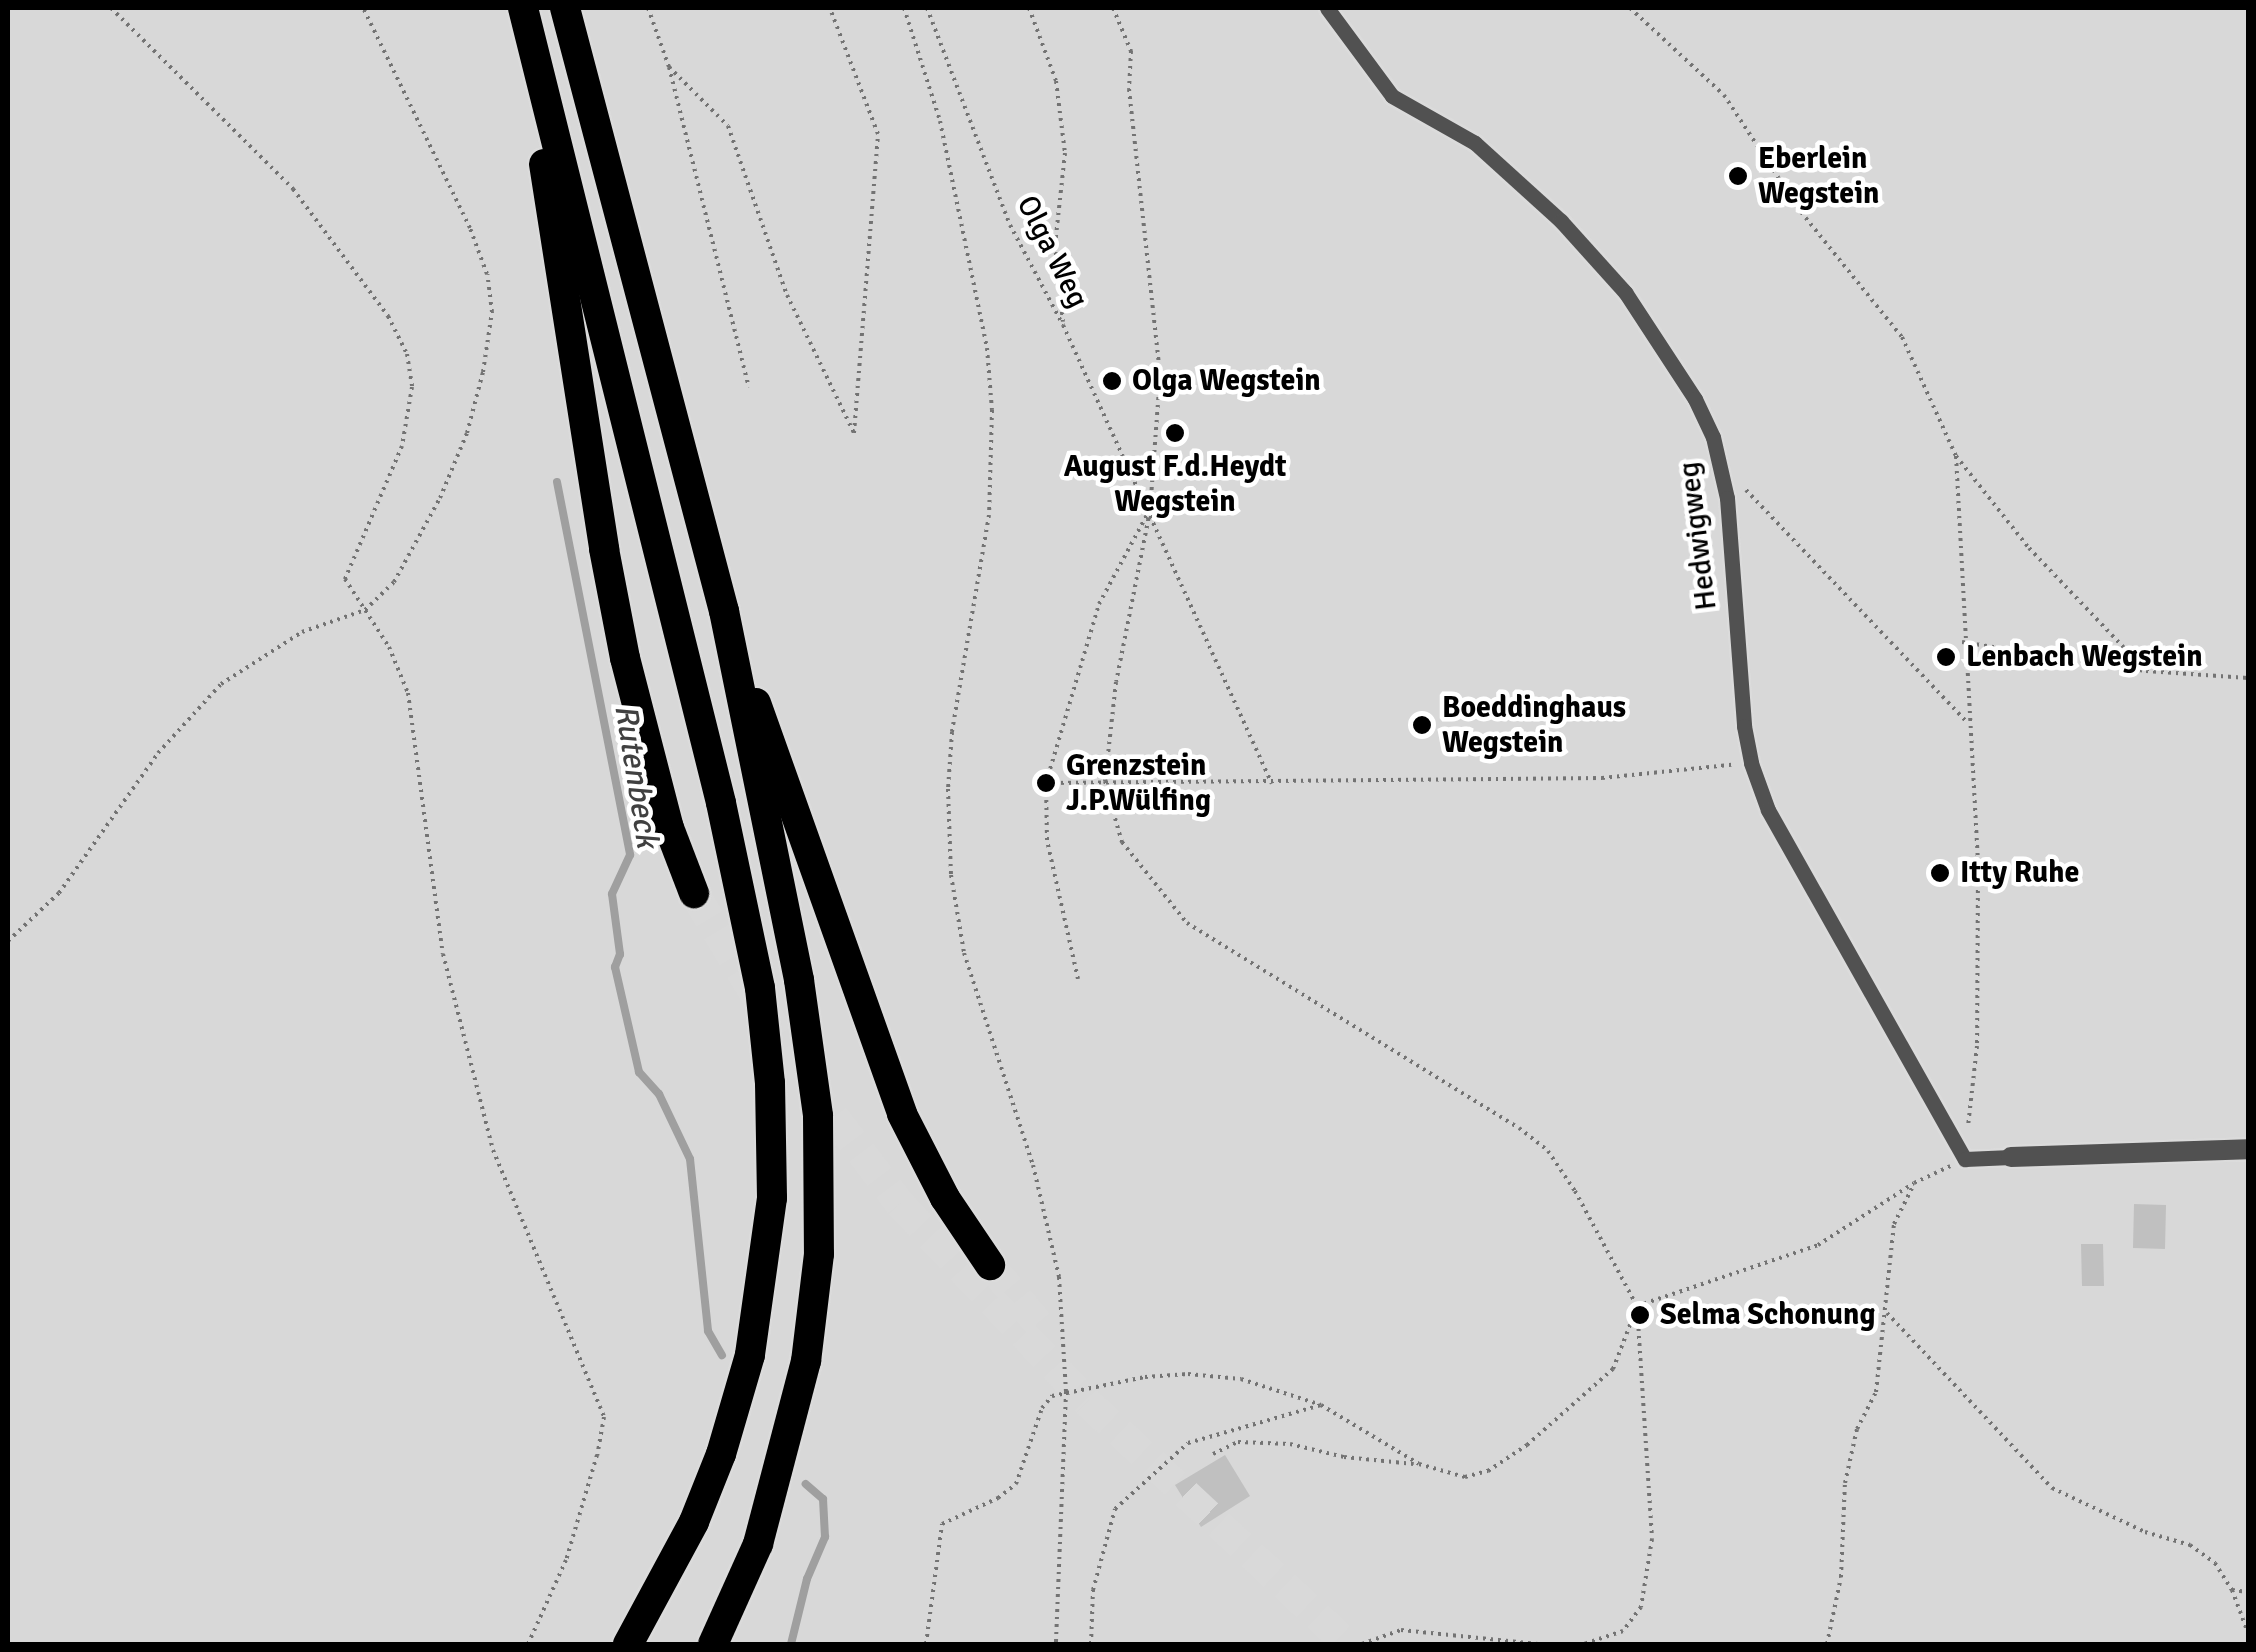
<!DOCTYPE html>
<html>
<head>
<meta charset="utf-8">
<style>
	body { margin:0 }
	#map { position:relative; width:2256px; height:1652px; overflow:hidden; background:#fff; font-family:Signika,sans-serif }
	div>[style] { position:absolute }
	.green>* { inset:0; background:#d8d8d8 }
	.stream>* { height:8px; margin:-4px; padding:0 4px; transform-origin:4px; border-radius:4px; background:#9f9f9f }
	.building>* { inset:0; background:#c0c0c0 }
	.highway-tunnel>* { height:30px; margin-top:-15px; transform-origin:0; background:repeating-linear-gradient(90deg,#d9d9d9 0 30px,transparent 0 45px) }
	.path>* { height:4px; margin-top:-2px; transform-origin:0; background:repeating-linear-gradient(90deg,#737373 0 2.5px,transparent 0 7.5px) }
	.roads { filter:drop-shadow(2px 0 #dbdbdb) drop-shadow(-2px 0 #dbdbdb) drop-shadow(0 2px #dbdbdb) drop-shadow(0 -2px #dbdbdb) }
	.lane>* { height:15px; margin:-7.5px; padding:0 7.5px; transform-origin:7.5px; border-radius:7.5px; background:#515151 }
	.street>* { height:20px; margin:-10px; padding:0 10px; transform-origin:10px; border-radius:10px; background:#515151 }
	.highway>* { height:30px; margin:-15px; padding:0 15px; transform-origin:15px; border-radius:15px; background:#000 }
	.dots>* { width:28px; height:28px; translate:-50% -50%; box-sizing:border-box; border:5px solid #fff; border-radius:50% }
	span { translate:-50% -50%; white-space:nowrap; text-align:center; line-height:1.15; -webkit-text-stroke:9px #fff; paint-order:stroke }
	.poi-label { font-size:30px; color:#000; font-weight:700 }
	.left { translate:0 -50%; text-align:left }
	.street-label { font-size:30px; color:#000 }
	.water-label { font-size:32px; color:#404040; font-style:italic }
	.frame { position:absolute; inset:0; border:10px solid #000; pointer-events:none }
</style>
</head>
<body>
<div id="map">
	<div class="green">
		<i style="clip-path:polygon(8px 8px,2248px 8px,2248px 1644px,8px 1644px)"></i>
	</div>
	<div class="stream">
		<i style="left:557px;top:482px;width:380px;rotate:78.9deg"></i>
		<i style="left:630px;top:855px;width:43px;rotate:114.8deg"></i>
		<i style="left:612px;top:894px;width:61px;rotate:82.4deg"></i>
		<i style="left:620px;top:954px;width:14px;rotate:111deg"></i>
		<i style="left:615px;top:967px;width:108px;rotate:77.1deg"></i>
		<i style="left:639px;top:1072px;width:30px;rotate:48deg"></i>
		<i style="left:659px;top:1094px;width:72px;rotate:64.5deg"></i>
		<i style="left:690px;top:1159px;width:173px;rotate:84deg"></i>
		<i style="left:708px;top:1331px;width:28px;rotate:60deg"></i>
		<i style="left:791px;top:1644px;width:67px;rotate:-76.2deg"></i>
		<i style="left:807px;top:1579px;width:46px;rotate:-66.8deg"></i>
		<i style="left:825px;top:1537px;width:38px;rotate:-93deg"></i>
		<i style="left:823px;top:1499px;width:23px;rotate:-139deg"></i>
	</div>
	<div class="building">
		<i style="clip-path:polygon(2134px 1204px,2166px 1205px,2165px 1249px,2133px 1248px)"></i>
		<i style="clip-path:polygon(2081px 1244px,2103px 1244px,2104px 1286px,2082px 1286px)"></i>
		<i style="clip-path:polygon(1225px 1455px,1250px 1496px,1201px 1527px,1175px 1485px)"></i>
	</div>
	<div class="highway-tunnel">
		<i style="left:694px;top:893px;width:219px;rotate:59deg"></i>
		<i style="left:807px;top:1081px;width:154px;rotate:52.9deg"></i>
		<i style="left:900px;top:1204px;width:272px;rotate:46.6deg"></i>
		<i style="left:1087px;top:1402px;width:355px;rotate:42.9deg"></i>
		<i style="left:990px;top:1265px;width:83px;rotate:50.4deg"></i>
	</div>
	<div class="path">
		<i style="left:111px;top:8px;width:257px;rotate:44.8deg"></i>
		<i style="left:293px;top:189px;width:159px;rotate:53.2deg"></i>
		<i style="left:388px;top:316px;width:42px;rotate:63.4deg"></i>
		<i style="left:407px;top:354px;width:33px;rotate:81deg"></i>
		<i style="left:412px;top:387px;width:60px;rotate:99.6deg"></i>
		<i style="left:402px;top:446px;width:145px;rotate:113.2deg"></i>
		<i style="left:345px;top:579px;width:81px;rotate:57.1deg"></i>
		<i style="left:389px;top:647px;width:50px;rotate:67.6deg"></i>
		<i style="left:408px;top:693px;width:263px;rotate:82.4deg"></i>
		<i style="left:443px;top:954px;width:202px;rotate:75.7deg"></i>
		<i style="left:493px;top:1150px;width:289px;rotate:67.4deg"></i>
		<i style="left:604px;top:1417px;width:39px;rotate:100deg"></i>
		<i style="left:597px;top:1455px;width:109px;rotate:106.4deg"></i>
		<i style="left:566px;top:1560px;width:92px;rotate:114.3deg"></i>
		<i style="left:648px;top:8px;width:63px;rotate:70.4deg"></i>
		<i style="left:669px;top:67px;width:330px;rotate:76deg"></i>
		<i style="left:904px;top:8px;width:119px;rotate:72.3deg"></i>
		<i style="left:940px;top:121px;width:232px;rotate:78.3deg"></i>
		<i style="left:987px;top:348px;width:62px;rotate:85.4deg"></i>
		<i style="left:992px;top:410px;width:105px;rotate:91.6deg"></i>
		<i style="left:989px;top:515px;width:220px;rotate:99.7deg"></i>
		<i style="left:952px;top:732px;width:57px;rotate:94deg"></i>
		<i style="left:948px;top:789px;width:86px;rotate:88deg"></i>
		<i style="left:951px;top:875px;width:79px;rotate:80.5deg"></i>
		<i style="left:964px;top:953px;width:223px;rotate:72deg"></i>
		<i style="left:1033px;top:1165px;width:115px;rotate:76.9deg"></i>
		<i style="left:1059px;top:1277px;width:115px;rotate:86.5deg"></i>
		<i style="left:1066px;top:1392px;width:252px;rotate:92.3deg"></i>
		<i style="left:927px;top:8px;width:232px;rotate:69.1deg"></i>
		<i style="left:1010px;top:225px;width:113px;rotate:62.1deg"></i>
		<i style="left:1063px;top:325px;width:504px;rotate:65.52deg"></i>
		<i style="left:1029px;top:8px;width:78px;rotate:69.7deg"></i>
		<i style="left:1056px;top:81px;width:73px;rotate:82.9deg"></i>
		<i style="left:1065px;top:153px;width:93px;rotate:96.2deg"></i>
		<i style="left:1055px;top:245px;width:77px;rotate:84.1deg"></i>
		<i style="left:1113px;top:8px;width:47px;rotate:67.3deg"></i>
		<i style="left:1131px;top:51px;width:38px;rotate:93deg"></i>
		<i style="left:1129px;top:89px;width:288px;rotate:83.8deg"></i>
		<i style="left:1160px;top:375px;width:136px;rotate:94.2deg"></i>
		<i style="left:1150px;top:511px;width:174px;rotate:101.2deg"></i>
		<i style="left:1116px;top:682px;width:100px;rotate:96.3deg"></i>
		<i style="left:1105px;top:781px;width:24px;rotate:75deg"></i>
		<i style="left:1111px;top:804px;width:40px;rotate:74deg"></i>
		<i style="left:1122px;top:842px;width:104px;rotate:51.3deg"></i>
		<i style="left:1187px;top:923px;width:390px;rotate:31.7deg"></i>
		<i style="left:1519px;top:1128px;width:37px;rotate:38deg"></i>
		<i style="left:1548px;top:1151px;width:48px;rotate:56deg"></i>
		<i style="left:1575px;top:1191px;width:131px;rotate:61.7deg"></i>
		<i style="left:1637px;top:1306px;width:233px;rotate:86.3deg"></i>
		<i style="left:1652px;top:1539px;width:69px;rotate:99.2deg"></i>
		<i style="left:1641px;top:1607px;width:30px;rotate:127deg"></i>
		<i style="left:1623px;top:1631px;width:41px;rotate:161.6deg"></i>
		<i style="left:1630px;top:8px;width:128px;rotate:42.8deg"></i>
		<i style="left:1724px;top:95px;width:140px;rotate:56.7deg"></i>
		<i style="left:1801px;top:212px;width:161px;rotate:51.1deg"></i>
		<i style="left:1902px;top:337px;width:131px;rotate:65.6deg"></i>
		<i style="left:1956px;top:456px;width:117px;rotate:51.6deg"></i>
		<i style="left:2029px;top:548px;width:170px;rotate:46.4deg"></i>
		<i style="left:669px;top:67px;width:83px;rotate:45deg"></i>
		<i style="left:728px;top:126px;width:179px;rotate:70.8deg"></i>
		<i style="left:787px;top:295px;width:153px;rotate:64.1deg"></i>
		<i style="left:854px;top:433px;width:300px;rotate:-85.4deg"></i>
		<i style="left:878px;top:134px;width:135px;rotate:-110.9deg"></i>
		<i style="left:1956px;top:456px;width:413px;rotate:86.9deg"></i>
		<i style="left:1978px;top:868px;width:178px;rotate:90.3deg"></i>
		<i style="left:1977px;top:1046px;width:81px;rotate:96.4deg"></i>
		<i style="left:1746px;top:490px;width:319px;rotate:46.4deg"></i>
		<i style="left:1962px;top:642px;width:186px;rotate:9deg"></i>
		<i style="left:2146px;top:671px;width:102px;rotate:3.9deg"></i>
		<i style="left:1046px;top:783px;width:556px;rotate:-0.52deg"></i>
		<i style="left:1602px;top:778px;width:130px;rotate:-5.8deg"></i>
		<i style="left:8px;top:941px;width:70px;rotate:-43.3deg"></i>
		<i style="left:59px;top:893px;width:171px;rotate:-54.7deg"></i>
		<i style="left:158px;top:753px;width:93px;rotate:-47.6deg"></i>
		<i style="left:221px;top:684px;width:96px;rotate:-32.7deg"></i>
		<i style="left:302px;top:632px;width:67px;rotate:-19.2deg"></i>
		<i style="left:365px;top:610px;width:40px;rotate:-44deg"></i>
		<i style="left:394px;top:582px;width:96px;rotate:-61.3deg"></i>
		<i style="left:440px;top:498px;width:70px;rotate:-67.4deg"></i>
		<i style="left:467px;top:433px;width:63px;rotate:-75.3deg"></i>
		<i style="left:483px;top:372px;width:61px;rotate:-81.5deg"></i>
		<i style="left:492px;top:312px;width:38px;rotate:-97deg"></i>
		<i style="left:487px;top:274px;width:49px;rotate:-110.3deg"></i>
		<i style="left:470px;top:228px;width:245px;rotate:-115.9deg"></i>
		<i style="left:1078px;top:979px;width:142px;rotate:-102.6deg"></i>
		<i style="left:1047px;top:840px;width:57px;rotate:-91deg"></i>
		<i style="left:1046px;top:783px;width:187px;rotate:-73.5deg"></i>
		<i style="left:1099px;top:604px;width:101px;rotate:-61.7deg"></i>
		<i style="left:1637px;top:1306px;width:191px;rotate:-18.6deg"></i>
		<i style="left:1818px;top:1245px;width:114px;rotate:-32.9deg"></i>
		<i style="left:1914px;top:1183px;width:40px;rotate:-25deg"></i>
		<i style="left:1887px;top:1313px;width:241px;rotate:46.7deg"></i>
		<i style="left:2052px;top:1488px;width:103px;rotate:25.3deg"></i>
		<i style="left:2145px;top:1532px;width:47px;rotate:16.1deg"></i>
		<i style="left:2190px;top:1545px;width:31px;rotate:36deg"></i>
		<i style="left:2215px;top:1563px;width:32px;rotate:58deg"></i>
		<i style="left:2232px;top:1590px;width:46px;rotate:69.6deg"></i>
		<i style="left:1213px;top:1454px;width:28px;rotate:-26deg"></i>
		<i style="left:1238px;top:1442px;width:52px;rotate:2.2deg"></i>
		<i style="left:1290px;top:1444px;width:56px;rotate:13.5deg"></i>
		<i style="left:1344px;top:1457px;width:70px;rotate:5.7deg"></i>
		<i style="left:2232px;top:1590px;width:16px;rotate:7deg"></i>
		<i style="left:926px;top:1644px;width:121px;rotate:-82.4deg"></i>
		<i style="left:942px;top:1524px;width:62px;rotate:-24.9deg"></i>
		<i style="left:998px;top:1498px;width:23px;rotate:-38deg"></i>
		<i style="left:1016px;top:1484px;width:80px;rotate:-71.1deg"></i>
		<i style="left:1042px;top:1408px;width:16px;rotate:-50deg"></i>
		<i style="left:1052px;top:1396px;width:95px;rotate:-11.5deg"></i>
		<i style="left:1145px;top:1377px;width:43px;rotate:-4deg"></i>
		<i style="left:1188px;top:1374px;width:53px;rotate:5.4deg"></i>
		<i style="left:1241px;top:1379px;width:84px;rotate:18deg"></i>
		<i style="left:1321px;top:1405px;width:114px;rotate:31deg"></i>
		<i style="left:1419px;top:1464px;width:48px;rotate:15.8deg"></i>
		<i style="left:1465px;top:1477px;width:24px;rotate:-15deg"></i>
		<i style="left:1488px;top:1471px;width:47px;rotate:-33.7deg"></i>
		<i style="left:1527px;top:1445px;width:115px;rotate:-41.5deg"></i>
		<i style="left:1613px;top:1369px;width:64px;rotate:-69deg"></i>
		<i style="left:1091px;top:1644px;width:54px;rotate:-87.9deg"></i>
		<i style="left:1093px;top:1590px;width:84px;rotate:-74.8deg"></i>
		<i style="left:1115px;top:1509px;width:98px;rotate:-42.1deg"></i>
		<i style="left:1188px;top:1443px;width:138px;rotate:-15.9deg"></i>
		<i style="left:1362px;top:1644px;width:41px;rotate:-19.7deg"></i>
		<i style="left:1401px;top:1630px;width:140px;rotate:5.8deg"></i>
		<i style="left:1827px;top:1644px;width:68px;rotate:-78.2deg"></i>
		<i style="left:1841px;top:1577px;width:94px;rotate:-87.6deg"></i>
		<i style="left:1845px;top:1483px;width:55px;rotate:-77.5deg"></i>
		<i style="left:1857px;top:1429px;width:42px;rotate:-62.8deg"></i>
		<i style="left:1876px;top:1392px;width:169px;rotate:-83.9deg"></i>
		<i style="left:1894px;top:1224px;width:40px;rotate:-63.4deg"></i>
	</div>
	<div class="roads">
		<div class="lane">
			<i style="left:1327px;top:8px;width:109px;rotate:53.5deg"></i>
			<i style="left:1392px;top:96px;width:95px;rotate:29.5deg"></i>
			<i style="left:1475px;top:143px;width:116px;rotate:42.2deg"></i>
			<i style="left:1561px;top:221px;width:96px;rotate:48deg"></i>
			<i style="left:1625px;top:292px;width:128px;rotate:56.8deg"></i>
			<i style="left:1695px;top:399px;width:42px;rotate:64.7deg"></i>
			<i style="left:1713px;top:437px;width:63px;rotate:77.1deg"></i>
			<i style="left:1727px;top:498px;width:229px;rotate:85.7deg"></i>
			<i style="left:1744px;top:726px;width:38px;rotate:79deg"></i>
			<i style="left:1751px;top:763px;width:50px;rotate:70.1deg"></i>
			<i style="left:1768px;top:810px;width:401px;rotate:60.6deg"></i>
			<i style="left:1965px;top:1159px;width:46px;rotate:-2.5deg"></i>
		</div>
		<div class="street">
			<i style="left:2011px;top:1157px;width:237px;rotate:-1.9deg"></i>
		</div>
		<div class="highway">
			<i style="left:523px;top:8px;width:819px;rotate:76.01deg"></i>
			<i style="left:721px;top:803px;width:189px;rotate:78.1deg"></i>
			<i style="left:760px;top:988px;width:96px;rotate:84deg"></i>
			<i style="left:770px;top:1083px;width:115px;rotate:89deg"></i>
			<i style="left:772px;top:1198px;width:159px;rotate:98deg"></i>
			<i style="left:750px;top:1355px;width:103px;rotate:106.3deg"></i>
			<i style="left:721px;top:1454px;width:73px;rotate:111.7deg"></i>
			<i style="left:694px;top:1522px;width:139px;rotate:118.4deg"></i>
			<i style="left:565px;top:8px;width:624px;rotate:75.23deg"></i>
			<i style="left:724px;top:611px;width:377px;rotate:78.5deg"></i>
			<i style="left:799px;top:980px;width:137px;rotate:82deg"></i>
			<i style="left:818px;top:1116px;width:138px;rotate:89.6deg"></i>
			<i style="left:819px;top:1254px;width:108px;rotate:96.9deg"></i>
			<i style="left:806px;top:1361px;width:189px;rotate:104.7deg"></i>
			<i style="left:758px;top:1544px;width:110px;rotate:114.2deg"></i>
			<i style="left:544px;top:164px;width:390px;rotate:81.1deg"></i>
			<i style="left:604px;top:549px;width:111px;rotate:79.1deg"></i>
			<i style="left:625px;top:658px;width:176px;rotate:75.5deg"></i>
			<i style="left:669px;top:828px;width:70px;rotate:69deg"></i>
			<i style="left:756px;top:703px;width:436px;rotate:70.4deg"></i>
			<i style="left:902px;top:1114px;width:94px;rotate:62.9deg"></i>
			<i style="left:945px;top:1198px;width:81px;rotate:56.1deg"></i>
		</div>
	</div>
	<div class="dots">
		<i style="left:1738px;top:176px;background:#000"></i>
		<i style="left:1112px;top:381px;background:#000"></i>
		<i style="left:1175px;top:433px;background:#000"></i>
		<i style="left:1946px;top:657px;background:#000"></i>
		<i style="left:1422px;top:725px;background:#000"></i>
		<i style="left:1046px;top:783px;background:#000"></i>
		<i style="left:1940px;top:873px;background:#000"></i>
		<i style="left:1640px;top:1315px;background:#000"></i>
	</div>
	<div class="poi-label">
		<span class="left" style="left:1758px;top:176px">Eberlein<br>Wegstein</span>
		<span class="left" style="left:1132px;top:381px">Olga Wegstein</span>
		<span style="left:1175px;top:484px">August F.d.Heydt<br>Wegstein</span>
		<span class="left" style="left:1966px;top:657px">Lenbach Wegstein</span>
		<span class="left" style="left:1442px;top:725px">Boeddinghaus<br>Wegstein</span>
		<span class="left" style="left:1066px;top:783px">Grenzstein<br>J.P.Wülfing</span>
		<span class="left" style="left:1960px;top:873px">Itty Ruhe</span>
		<span class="left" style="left:1660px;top:1315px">Selma Schonung</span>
	</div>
	<div class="street-label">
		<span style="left:1052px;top:252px;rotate:63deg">Olga Weg</span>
		<span style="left:1698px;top:536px;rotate:-97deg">Hedwigweg</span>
	</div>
	<div class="water-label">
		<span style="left:636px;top:776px;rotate:81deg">Rutenbeck</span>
	</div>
	<div class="frame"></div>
</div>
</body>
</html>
